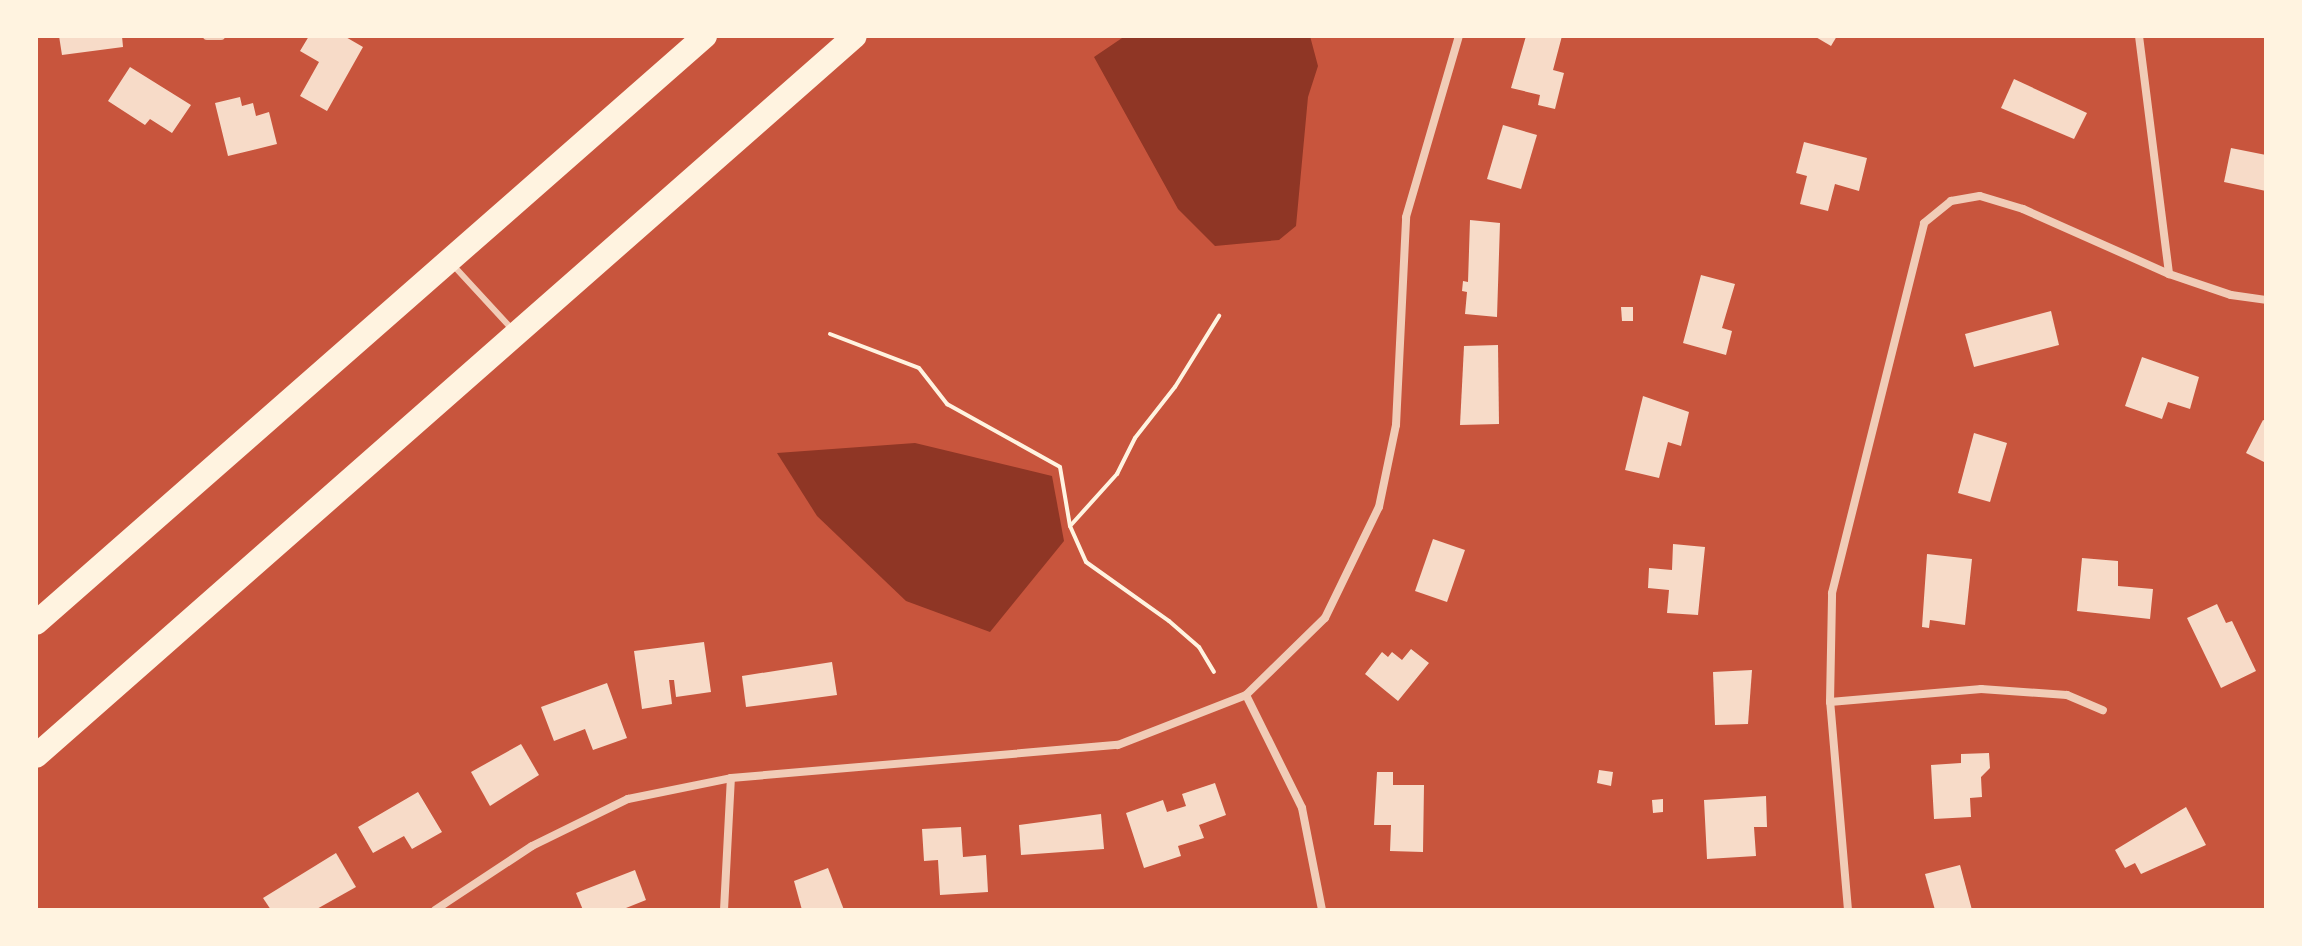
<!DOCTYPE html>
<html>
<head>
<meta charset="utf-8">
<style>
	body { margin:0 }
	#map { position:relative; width:2302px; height:946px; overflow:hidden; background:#c8553d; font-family:"Fira Sans Condensed",sans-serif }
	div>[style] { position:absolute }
	.water>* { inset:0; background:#8f3625 }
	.building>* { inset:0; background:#f7dbc8 }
	.path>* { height:4px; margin:-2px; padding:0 2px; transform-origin:2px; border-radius:2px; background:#fff3e0 }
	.service>* { height:6px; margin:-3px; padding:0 3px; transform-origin:3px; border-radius:3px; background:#f1ccb7 }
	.minor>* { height:8px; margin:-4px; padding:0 4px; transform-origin:4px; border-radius:4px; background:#f1ccb7 }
	.motorway>* { height:24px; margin:-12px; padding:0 12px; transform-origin:12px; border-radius:12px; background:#fff3e0 }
	span { translate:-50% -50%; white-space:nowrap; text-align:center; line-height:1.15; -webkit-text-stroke:8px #fff3e0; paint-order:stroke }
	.frame { position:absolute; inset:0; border:38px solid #fff3e0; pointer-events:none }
</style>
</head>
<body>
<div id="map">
	<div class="water">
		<i style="clip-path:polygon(1125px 36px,1310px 36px,1318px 66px,1308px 97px,1296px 226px,1279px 240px,1215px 246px,1178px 209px,1094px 57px)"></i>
		<i style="clip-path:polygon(915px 443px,1052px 476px,1064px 541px,990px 632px,906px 601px,817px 516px,777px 453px)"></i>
	</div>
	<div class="building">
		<i style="clip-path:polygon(59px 36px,122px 36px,123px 47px,62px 55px)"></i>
		<i style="clip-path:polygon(309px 36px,344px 36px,363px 47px,327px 111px,300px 96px,319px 62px,300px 51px)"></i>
		<i style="clip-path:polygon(1526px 36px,1562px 36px,1553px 70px,1564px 73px,1555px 109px,1538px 105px,1540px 95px,1511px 88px)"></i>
		<i style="clip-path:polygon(1814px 36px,1837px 36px,1831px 46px)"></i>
		<i style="clip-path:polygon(130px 67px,191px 105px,172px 133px,150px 119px,145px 125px,108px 101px)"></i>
		<i style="clip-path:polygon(2014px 79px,2087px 113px,2074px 139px,2001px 108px)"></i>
		<i style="clip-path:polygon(240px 97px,242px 106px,253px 103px,256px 116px,269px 112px,277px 144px,228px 156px,215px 103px)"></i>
		<i style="clip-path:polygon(1503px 125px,1537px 135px,1521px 189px,1487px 179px)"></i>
		<i style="clip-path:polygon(1804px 142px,1867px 158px,1859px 191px,1835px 184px,1828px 211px,1800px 204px,1807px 176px,1796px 173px)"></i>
		<i style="clip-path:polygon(2231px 148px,2266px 155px,2266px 191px,2224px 182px)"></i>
		<i style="clip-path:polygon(1470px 220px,1500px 223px,1497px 317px,1465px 314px,1467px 292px,1462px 291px,1463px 281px,1468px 282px)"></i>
		<i style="clip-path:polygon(1701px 275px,1735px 284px,1722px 328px,1732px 331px,1726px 355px,1683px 343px)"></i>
		<i style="clip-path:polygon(1621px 307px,1633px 307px,1633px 321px,1622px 321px)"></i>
		<i style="clip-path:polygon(2051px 311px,2059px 345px,1974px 367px,1965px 334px)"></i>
		<i style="clip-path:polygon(1498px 345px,1499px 424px,1460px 425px,1464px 346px)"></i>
		<i style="clip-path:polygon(2142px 357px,2199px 377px,2190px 409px,2168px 402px,2162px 419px,2125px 406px)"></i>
		<i style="clip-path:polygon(1643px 396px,1689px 412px,1681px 446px,1668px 442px,1659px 478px,1625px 470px)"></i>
		<i style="clip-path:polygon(2263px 420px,2266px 421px,2266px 463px,2246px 453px)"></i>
		<i style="clip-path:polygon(1974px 433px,2007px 443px,1990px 502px,1958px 493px)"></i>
		<i style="clip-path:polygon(1433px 539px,1465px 550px,1447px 602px,1415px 591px)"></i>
		<i style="clip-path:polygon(1673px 544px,1705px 547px,1698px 615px,1667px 613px,1669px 590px,1648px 588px,1649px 568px,1672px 570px)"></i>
		<i style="clip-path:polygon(1927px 554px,1972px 559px,1965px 625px,1930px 620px,1929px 628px,1922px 627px)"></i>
		<i style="clip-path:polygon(2082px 558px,2118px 561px,2118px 586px,2153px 589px,2150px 619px,2077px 611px)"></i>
		<i style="clip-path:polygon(2217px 604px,2226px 623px,2232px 621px,2256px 671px,2221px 688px,2187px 618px)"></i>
		<i style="clip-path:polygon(704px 642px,711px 692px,676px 697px,674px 680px,669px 680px,672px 704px,642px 709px,634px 651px)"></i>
		<i style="clip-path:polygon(1411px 649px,1429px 663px,1398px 701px,1365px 674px,1382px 652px,1388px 657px,1392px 652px,1402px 660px)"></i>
		<i style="clip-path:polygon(832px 662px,837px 695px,746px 707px,742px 676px)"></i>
		<i style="clip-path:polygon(1752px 670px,1748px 724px,1715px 725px,1713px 672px)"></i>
		<i style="clip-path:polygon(607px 683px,627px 738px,593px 750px,585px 729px,554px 741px,541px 707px)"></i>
		<i style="clip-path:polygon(521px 744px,539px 775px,490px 806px,471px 772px)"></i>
		<i style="clip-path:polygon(1989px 753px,1990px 768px,1981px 777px,1982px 797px,1970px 798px,1971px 817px,1934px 819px,1931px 765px,1961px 763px,1961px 754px)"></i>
		<i style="clip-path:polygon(1599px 770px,1613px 772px,1611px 786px,1597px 783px)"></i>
		<i style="clip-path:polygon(1377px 772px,1393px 772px,1393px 785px,1424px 785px,1423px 852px,1390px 851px,1391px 825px,1374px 825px)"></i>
		<i style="clip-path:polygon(1215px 783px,1226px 815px,1199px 825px,1204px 838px,1178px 846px,1181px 856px,1144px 868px,1126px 813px,1163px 800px,1167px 812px,1186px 806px,1182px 794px)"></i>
		<i style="clip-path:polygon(418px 792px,442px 832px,412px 849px,404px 836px,373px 853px,358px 827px)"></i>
		<i style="clip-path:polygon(1766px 796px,1767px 827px,1754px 827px,1756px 856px,1707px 859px,1704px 800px)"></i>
		<i style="clip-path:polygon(1663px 799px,1663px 812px,1653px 813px,1652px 800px)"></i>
		<i style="clip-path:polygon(2186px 807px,2206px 845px,2141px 874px,2135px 863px,2125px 868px,2115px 850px)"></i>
		<i style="clip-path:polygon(1101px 814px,1104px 849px,1021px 855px,1019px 825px)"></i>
		<i style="clip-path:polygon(961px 827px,963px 857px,986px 855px,988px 892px,940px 895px,938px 860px,924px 861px,922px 829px)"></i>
		<i style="clip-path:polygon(336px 853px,356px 887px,315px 910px,271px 910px,263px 898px)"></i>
		<i style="clip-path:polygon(1960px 865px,1972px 910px,1935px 910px,1925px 874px)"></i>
		<i style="clip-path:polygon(828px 868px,844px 910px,802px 910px,794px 881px)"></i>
		<i style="clip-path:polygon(635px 870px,646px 900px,621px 910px,583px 910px,576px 893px)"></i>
	</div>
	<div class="path">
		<i style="left:830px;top:334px;width:95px;rotate:20.9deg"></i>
		<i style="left:919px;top:368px;width:46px;rotate:52.1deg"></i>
		<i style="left:947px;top:404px;width:129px;rotate:29.1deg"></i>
		<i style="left:1060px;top:467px;width:60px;rotate:80.4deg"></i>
		<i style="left:1070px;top:526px;width:39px;rotate:66deg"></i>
		<i style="left:1086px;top:562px;width:102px;rotate:35.4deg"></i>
		<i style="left:1169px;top:621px;width:40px;rotate:41deg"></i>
		<i style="left:1199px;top:647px;width:29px;rotate:59deg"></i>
		<i style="left:1071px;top:525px;width:69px;rotate:-48deg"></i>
		<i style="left:1117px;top:474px;width:40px;rotate:-63.4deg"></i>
		<i style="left:1135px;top:438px;width:65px;rotate:-51.9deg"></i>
		<i style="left:1175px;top:387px;width:84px;rotate:-58.2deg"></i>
	</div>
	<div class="service">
		<i style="left:452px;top:264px;width:88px;rotate:47.3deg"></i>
	</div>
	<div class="minor">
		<i style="left:207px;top:36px;width:14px"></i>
		<i style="left:2139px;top:36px;width:240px;rotate:82.8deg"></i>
		<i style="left:1246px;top:695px;width:126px;rotate:63.6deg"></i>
		<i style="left:1302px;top:808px;width:104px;rotate:78.9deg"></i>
		<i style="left:1830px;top:702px;width:152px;rotate:-4.9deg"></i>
		<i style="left:1981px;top:689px;width:86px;rotate:4deg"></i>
		<i style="left:2067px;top:695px;width:39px;rotate:23deg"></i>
		<i style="left:435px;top:910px;width:116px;rotate:-33.4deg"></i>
		<i style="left:532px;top:846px;width:107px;rotate:-26.1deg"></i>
		<i style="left:628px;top:799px;width:105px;rotate:-11.5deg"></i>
		<i style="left:731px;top:778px;width:388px;rotate:-4.9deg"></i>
		<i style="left:1118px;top:745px;width:137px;rotate:-21.3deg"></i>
		<i style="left:1246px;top:695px;width:110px;rotate:-44.3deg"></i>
		<i style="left:1325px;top:618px;width:123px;rotate:-64.1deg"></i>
		<i style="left:1379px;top:507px;width:84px;rotate:-78.3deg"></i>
		<i style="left:1396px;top:425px;width:208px;rotate:-87.2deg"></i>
		<i style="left:1406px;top:217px;width:189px;rotate:-73.7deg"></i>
		<i style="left:724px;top:910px;width:132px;rotate:-87deg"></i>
		<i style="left:1848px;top:910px;width:209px;rotate:-94.9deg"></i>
		<i style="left:1830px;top:702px;width:109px;rotate:-88.9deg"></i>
		<i style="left:1832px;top:593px;width:381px;rotate:-76deg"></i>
		<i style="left:1924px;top:223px;width:35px;rotate:-39deg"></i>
		<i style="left:1951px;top:201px;width:29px;rotate:-10deg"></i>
		<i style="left:1980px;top:196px;width:45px;rotate:16.8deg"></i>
		<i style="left:2023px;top:209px;width:160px;rotate:24deg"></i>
		<i style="left:2169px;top:274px;width:65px;rotate:18.7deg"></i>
		<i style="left:2231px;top:295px;width:35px;rotate:8deg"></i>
	</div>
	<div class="motorway">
		<i style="left:36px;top:623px;width:890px;rotate:-41.26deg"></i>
		<i style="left:36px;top:756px;width:1090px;rotate:-41.32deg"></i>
	</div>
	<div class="frame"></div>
</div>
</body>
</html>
